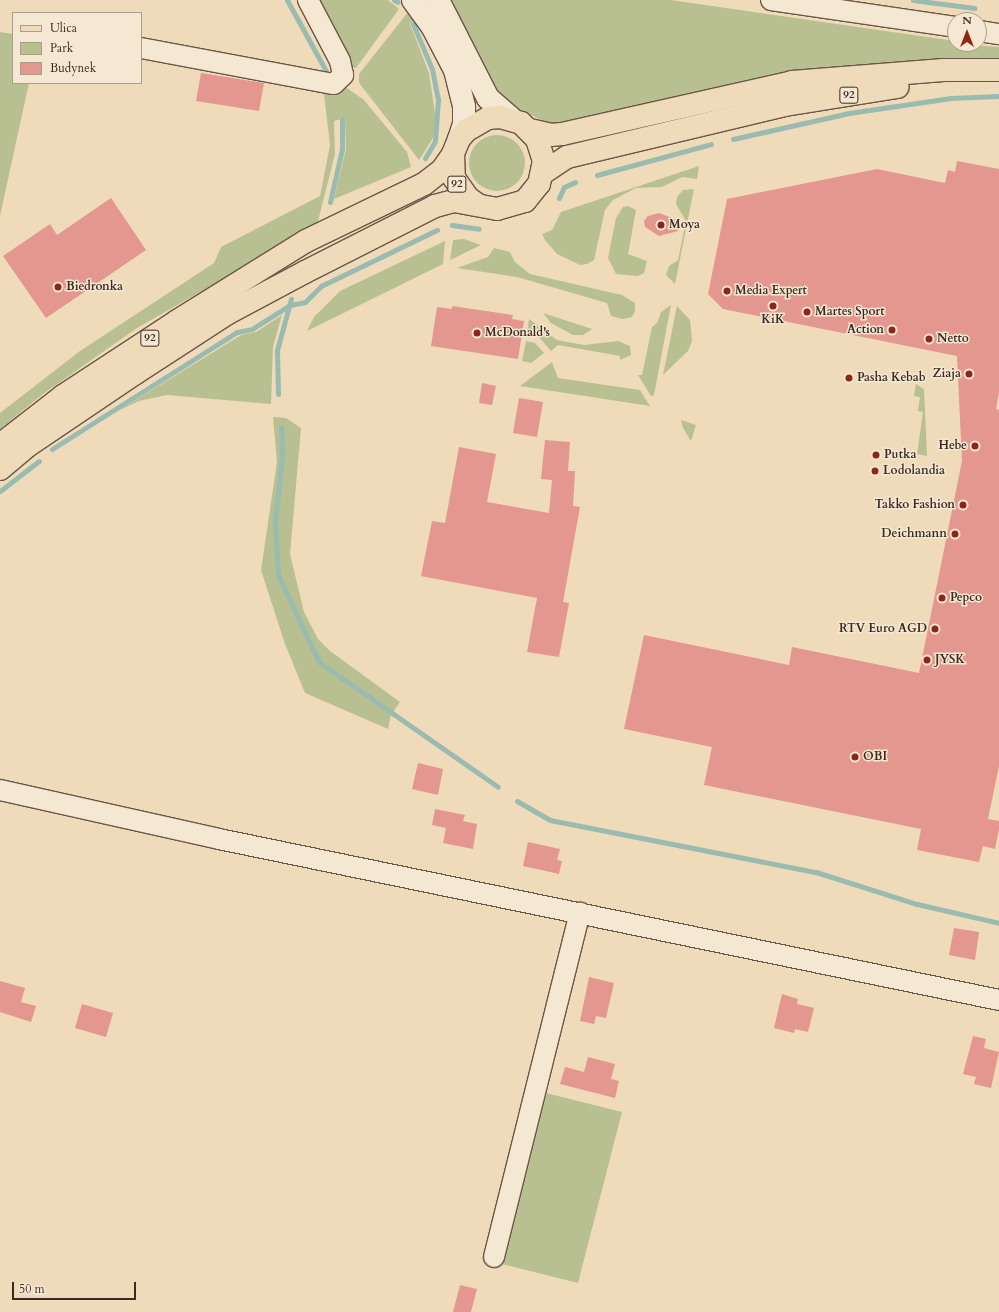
<!DOCTYPE html>
<html>
<head>
<meta charset="utf-8">
<style>
	body { margin:0 }
	#map { position:relative; width:999px; height:1312px; overflow:hidden; background:#efdbba; font-family:Cardo,serif }
	div>[style] { position:absolute }
	.green>* { inset:0; background:#b8c091 }
	.round { border-radius:50% }
	.stream>* { height:5px; margin:-2.5px; padding:0 2.5px; transform-origin:2.5px; border-radius:2.5px; background:#9abbb0 }
	.building>* { inset:0; background:#e3978e }
	.roads { filter:drop-shadow(1px 0 #6a5647) drop-shadow(-1px 0 #6a5647) drop-shadow(0 1px #6a5647) drop-shadow(0 -1px #6a5647) }
	.minor>* { height:20px; margin:-10px; padding:0 10px; transform-origin:10px; border-radius:10px; background:#f5e8d2 }
	.tertiary>* { height:22px; margin:-11px; padding:0 11px; transform-origin:11px; border-radius:11px; background:#f5e8d2 }
	.primary>* { height:22px; margin:-11px; padding:0 11px; transform-origin:11px; border-radius:11px; background:#efdbba }
	.dots>* { width:11px; height:11px; translate:-50% -50%; box-sizing:border-box; border:2px solid #f5e8d2; border-radius:50% }
	span { translate:-50% -50%; white-space:nowrap; text-align:center; line-height:1.15; -webkit-text-stroke:3px #f5e8d2; paint-order:stroke }
	.shield-label span { padding:1px 3px; background:#f5e8d2; border:1px solid; border-radius:3px; -webkit-text-stroke-width:0 }
	.shield-label { font-size:11px; color:#3e2921; font-weight:700 }
	.poi-label { font-size:12px; color:#3e2921; font-weight:700 }
	.left { translate:0 -50%; text-align:left }
	.right { translate:-100% -50%; text-align:right }
	.legend { position:absolute; left:12px; top:12px; width:130px; height:72px; box-sizing:border-box; background:#f5e8d2; border:1px solid #ac9c8b; margin:0; padding:5px 7px; list-style:none; font-size:12px; color:#3e2921 }
	.legend li { display:flex; align-items:center; gap:8px; height:20px }
	.legend b { width:20px; border:1px solid #ac9c8b }
	.north { position:absolute; left:947px; top:12px; width:40px; height:40px; box-sizing:border-box; background:#f5e8d2; border:1px solid #ac9c8b; border-radius:50%; rotate:0deg; font-size:11px; font-weight:700; line-height:16px; text-align:center; color:#3e2921 }
	.north::after { content:''; display:block; margin:auto; width:14px; height:18px; background:#8f2418; clip-path:polygon(50% 0,100% 100%,50% 72%,0 100%) }
	.scale { position:absolute; left:12px; top:1282px; width:124px; height:18px; box-sizing:border-box; border:2px solid #3e2921; border-top:0; padding-left:5px; font-size:12px; line-height:14px; white-space:nowrap; color:#3e2921; -webkit-text-stroke:3px #f5e8d2; paint-order:stroke }
</style>
</head>
<body>
<div id="map">
	<div class="green">
		<i style="clip-path:polygon(312px 0,388px 0,399px 9px,356px 68px,352px 67px)"></i>
		<i style="clip-path:polygon(446px 0,671px 0,955px 41px,955px 44px,999px 47px,999px 58px,945px 61px,549px 124px,497px 98px)"></i>
		<i style="clip-path:polygon(412px 7px,417px 17px,410px 24px,429px 73px,436px 120px,433px 138px,419px 160px,359px 83px,359px 74px)"></i>
		<i style="clip-path:polygon(0 32px,13px 34px,13px 83px,29px 83px,0 216px)"></i>
		<i style="clip-path:polygon(338px 87px,347px 88px,364px 100px,407px 152px,411px 167px,334px 199px,346px 149px,345px 118px,334px 121px,335px 154px,317px 225px,137px 328px,43px 394px,0 429px,0 413px,80px 351px,214px 263px,221px 247px,320px 196px,330px 145px,324px 94px)"></i>
		<i class="round" style="left:469px;top:135px;width:56px;height:56px"></i>
		<i style="clip-path:polygon(699px 166px,697px 179px,682px 177px,662px 187px,636px 188px,613px 200px,605px 210px,594px 260px,587px 264px,580px 265px,557px 254px,545px 240px,542px 234px,552px 230px,561px 212px)"></i>
		<i style="clip-path:polygon(694px 189px,675px 284px,666px 275px,669px 266px,678px 260px,686px 221px,676px 204px,677px 197px,683px 190px)"></i>
		<i style="clip-path:polygon(628px 206px,636px 210px,628px 254px,647px 261px,644px 273px,638px 276px,616px 274px,608px 258px,616px 218px,623px 207px)"></i>
		<i style="clip-path:polygon(464px 239px,481px 245px,450px 260px,453px 240px)"></i>
		<i style="clip-path:polygon(445px 241px,443px 264px,307px 331px,314px 317px,340px 291px)"></i>
		<i style="clip-path:polygon(494px 248px,510px 252px,515px 262px,530px 274px,622px 295px,635px 303px,635px 311px,632px 317px,623px 319px,611px 316px,607px 303px,517px 277px,457px 268px,488px 257px)"></i>
		<i style="clip-path:polygon(671px 305px,654px 395px,651px 396px,638px 375px,642px 375px,652px 327px,657px 323px,661px 312px)"></i>
		<i style="clip-path:polygon(677px 306px,690px 320px,692px 341px,688px 351px,663px 375px)"></i>
		<i style="clip-path:polygon(543px 313px,592px 329px,583px 335px,573px 335px,551px 323px)"></i>
		<i style="clip-path:polygon(282px 315px,273px 347px,271px 404px,167px 395px,139px 401px,118px 411px,241px 335px,256px 332px)"></i>
		<i style="clip-path:polygon(529px 319px,557px 340px,584px 345px,618px 341px,630px 346px,631px 355px,620px 360px,620px 356px,558px 345px,551px 351px,538px 336px,527px 334px)"></i>
		<i style="clip-path:polygon(526px 341px,535px 343px,544px 353px,531px 363px,522px 361px)"></i>
		<i style="clip-path:polygon(552px 362px,558px 378px,640px 390px,650px 406px,520px 386px)"></i>
		<i style="clip-path:polygon(916px 384px,924px 389px,927px 456px,917px 454px,923px 412px,918px 411px,920px 397px,914px 396px)"></i>
		<i style="clip-path:polygon(273px 417px,286px 418px,301px 428px,290px 554px,304px 612px,318px 639px,330px 651px,400px 702px,391px 715px,388px 729px,305px 693px,285px 644px,261px 570px,277px 462px)"></i>
		<i style="clip-path:polygon(681px 420px,696px 425px,691px 441px,683px 428px)"></i>
		<i style="clip-path:polygon(542px 1092px,622px 1112px,578px 1283px,498px 1263px)"></i>
	</div>
	<div class="stream">
		<i style="left:287px;top:0;width:81px;rotate:61.2deg"></i>
		<i style="left:394px;top:0;width:4px;rotate:27deg"></i>
		<i style="left:913px;top:0;width:62px;rotate:7.5deg"></i>
		<i style="left:413px;top:24px;width:49px;rotate:67.1deg"></i>
		<i style="left:432px;top:69px;width:31px;rotate:79deg"></i>
		<i style="left:438px;top:99px;width:42px;rotate:94.1deg"></i>
		<i style="left:435px;top:141px;width:20px;rotate:120deg"></i>
		<i style="left:733px;top:139px;width:119px;rotate:-12.6deg"></i>
		<i style="left:849px;top:113px;width:103px;rotate:-8.4deg"></i>
		<i style="left:951px;top:98px;width:48px;rotate:-2.4deg"></i>
		<i style="left:597px;top:175px;width:118px;rotate:-15.2deg"></i>
		<i style="left:559px;top:198px;width:12px;rotate:-66deg"></i>
		<i style="left:564px;top:187px;width:12px;rotate:-24deg"></i>
		<i style="left:330px;top:202px;width:54px;rotate:-77.2deg"></i>
		<i style="left:342px;top:149px;width:30px;rotate:-90deg"></i>
		<i style="left:452px;top:225px;width:27px;rotate:8deg"></i>
		<i style="left:278px;top:394px;width:44px;rotate:-91.3deg"></i>
		<i style="left:277px;top:350px;width:53px;rotate:-74.6deg"></i>
		<i style="left:281px;top:427px;width:29px;rotate:88deg"></i>
		<i style="left:282px;top:456px;width:66px;rotate:96.1deg"></i>
		<i style="left:275px;top:522px;width:53px;rotate:86.8deg"></i>
		<i style="left:278px;top:575px;width:96px;rotate:64.8deg"></i>
		<i style="left:319px;top:662px;width:218px;rotate:34.9deg"></i>
		<i style="left:52px;top:449px;width:219px;rotate:-32.3deg"></i>
		<i style="left:237px;top:332px;width:15px;rotate:-11deg"></i>
		<i style="left:252px;top:329px;width:45px;rotate:-32.3deg"></i>
		<i style="left:290px;top:305px;width:15px;rotate:-11deg"></i>
		<i style="left:305px;top:302px;width:23px;rotate:-45deg"></i>
		<i style="left:321px;top:286px;width:129px;rotate:-25.8deg"></i>
		<i style="left:0;top:491px;width:49px;rotate:-37.6deg"></i>
		<i style="left:517px;top:801px;width:38px;rotate:30deg"></i>
		<i style="left:550px;top:820px;width:271px;rotate:11.1deg"></i>
		<i style="left:816px;top:872px;width:106px;rotate:17.6deg"></i>
		<i style="left:917px;top:904px;width:84px;rotate:13deg"></i>
	</div>
	<div class="building">
		<i style="clip-path:polygon(201px 73px,264px 83px,259px 111px,196px 101px)"></i>
		<i style="clip-path:polygon(957px 161px,999px 169px,999px 392px,996px 409px,999px 410px,999px 766px,988px 819px,999px 821px,999px 829px,995px 849px,983px 846px,979px 862px,917px 850px,921px 829px,704px 785px,712px 747px,624px 729px,644px 635px,789px 665px,792px 647px,919px 673px,962px 461px,957px 356px,723px 309px,708px 294px,727px 199px,877px 169px,945px 183px,948px 170px,955px 172px)"></i>
		<i style="clip-path:polygon(111px 198px,146px 250px,46px 318px,3px 256px,50px 224px,57px 235px)"></i>
		<i style="clip-path:polygon(659px 213px,675px 219px,678px 231px,659px 236px,645px 227px,644px 221px,648px 216px)"></i>
		<i style="clip-path:polygon(452px 306px,513px 315px,512px 319px,524px 321px,518px 359px,431px 346px,437px 307px,452px 309px)"></i>
		<i style="clip-path:polygon(482px 383px,496px 386px,492px 405px,479px 403px)"></i>
		<i style="clip-path:polygon(519px 398px,543px 402px,537px 437px,513px 433px)"></i>
		<i style="clip-path:polygon(545px 440px,570px 442px,568px 471px,575px 471px,573px 506px,580px 507px,563px 602px,569px 603px,559px 657px,527px 652px,537px 598px,421px 576px,432px 521px,445px 523px,459px 447px,496px 454px,487px 502px,549px 513px,552px 480px,541px 479px)"></i>
		<i style="clip-path:polygon(418px 763px,443px 769px,438px 795px,412px 789px)"></i>
		<i style="clip-path:polygon(435px 809px,465px 815px,463px 821px,477px 824px,473px 849px,443px 843px,446px 828px,432px 825px)"></i>
		<i style="clip-path:polygon(528px 842px,560px 849px,557px 860px,562px 861px,559px 874px,523px 866px)"></i>
		<i style="clip-path:polygon(954px 928px,979px 932px,975px 960px,949px 955px)"></i>
		<i style="clip-path:polygon(589px 977px,614px 983px,606px 1018px,596px 1016px,594px 1024px,580px 1021px)"></i>
		<i style="clip-path:polygon(0 981px,25px 988px,21px 1002px,36px 1006px,31px 1022px,0 1012px)"></i>
		<i style="clip-path:polygon(782px 994px,798px 999px,797px 1004px,814px 1008px,808px 1032px,795px 1029px,794px 1033px,774px 1028px)"></i>
		<i style="clip-path:polygon(82px 1004px,113px 1013px,106px 1037px,75px 1028px)"></i>
		<i style="clip-path:polygon(973px 1036px,986px 1039px,984px 1048px,999px 1052px,991px 1088px,974px 1084px,976px 1077px,963px 1074px)"></i>
		<i style="clip-path:polygon(588px 1057px,615px 1064px,611px 1079px,619px 1081px,615px 1098px,560px 1084px,565px 1067px,584px 1072px)"></i>
		<i style="clip-path:polygon(460px 1285px,477px 1289px,471px 1312px,453px 1312px)"></i>
	</div>
	<div class="roads">
		<div class="minor">
			<i style="left:771px;top:0;width:186px;rotate:8.3deg"></i>
			<i style="left:979px;top:31px;width:20px;rotate:9deg"></i>
			<i style="left:141px;top:48px;width:196px;rotate:10.6deg"></i>
			<i style="left:334px;top:84px;width:13px;rotate:-45deg"></i>
			<i style="left:343px;top:75px;width:14px;rotate:-102deg"></i>
			<i style="left:340px;top:61px;width:69px;rotate:-117.7deg"></i>
			<i style="left:0;top:790px;width:224px;rotate:12.6deg"></i>
			<i style="left:219px;top:839px;width:796px;rotate:11.66deg"></i>
			<i style="left:494px;top:1257px;width:355px;rotate:-76deg"></i>
		</div>
		<div class="tertiary">
			<i style="left:413px;top:0;width:34px;rotate:54deg"></i>
			<i style="left:433px;top:28px;width:47px;rotate:62.4deg"></i>
			<i style="left:455px;top:70px;width:38px;rotate:76deg"></i>
			<i style="left:464px;top:107px;width:17px;rotate:90deg"></i>
			<i style="left:464px;top:124px;width:16px;rotate:108deg"></i>
			<i style="left:438px;top:0;width:110px;rotate:63deg"></i>
			<i style="left:488px;top:98px;width:32px;rotate:41deg"></i>
		</div>
		<div class="primary">
			<i style="left:530px;top:130px;width:22px;rotate:13deg"></i>
			<i style="left:551px;top:135px;width:11px;rotate:-5deg"></i>
			<i style="left:562px;top:134px;width:236px;rotate:-12.7deg"></i>
			<i style="left:792px;top:82px;width:152px;rotate:-4.5deg"></i>
			<i style="left:944px;top:70px;width:55px"></i>
			<i style="left:543px;top:173px;width:29px;rotate:-34deg"></i>
			<i style="left:567px;top:157px;width:224px;rotate:-13.4deg"></i>
			<i style="left:785px;top:105px;width:114px;rotate:-9.1deg"></i>
			<i style="left:0;top:445px;width:80px;rotate:-37.9deg"></i>
			<i style="left:63px;top:396px;width:136px;rotate:-33.3deg"></i>
			<i style="left:177px;top:321px;width:152px;rotate:-31.8deg"></i>
			<i style="left:306px;top:241px;width:131px;rotate:-25.8deg"></i>
			<i style="left:424px;top:184px;width:23px;rotate:-38deg"></i>
			<i style="left:442px;top:170px;width:19px;rotate:-55deg"></i>
			<i style="left:0;top:469px;width:38px;rotate:-40deg"></i>
			<i style="left:29px;top:445px;width:127px;rotate:-34.1deg"></i>
			<i style="left:134px;top:374px;width:112px;rotate:-33deg"></i>
			<i style="left:228px;top:313px;width:87px;rotate:-28deg"></i>
			<i style="left:305px;top:272px;width:146px;rotate:-26.9deg"></i>
			<i style="left:435px;top:206px;width:20px;rotate:-15deg"></i>
			<i style="left:454px;top:201px;width:44px;rotate:10.5deg"></i>
			<i style="left:497px;top:209px;width:29px;rotate:-16deg"></i>
			<i style="left:525px;top:201px;width:22px;rotate:-51deg"></i>
			<i style="left:539px;top:184px;width:24px;rotate:-78deg"></i>
			<i style="left:544px;top:161px;width:23px;rotate:-108deg"></i>
			<i style="left:537px;top:139px;width:23px;rotate:-135deg"></i>
			<i style="left:521px;top:123px;width:22px;rotate:-164deg"></i>
			<i style="left:500px;top:117px;width:12px;rotate:175deg"></i>
			<i style="left:488px;top:118px;width:24px;rotate:150deg"></i>
			<i style="left:467px;top:130px;width:12px;rotate:132deg"></i>
			<i style="left:459px;top:139px;width:16px;rotate:112deg"></i>
			<i style="left:453px;top:154px;width:24px;rotate:88deg"></i>
			<i style="left:454px;top:178px;width:24px;rotate:55deg"></i>
			<i style="left:468px;top:198px;width:12px;rotate:35deg"></i>
		</div>
	</div>
	<div class="dots">
		<i style="left:661px;top:225px;background:#8f2418"></i>
		<i style="left:58px;top:287px;background:#8f2418"></i>
		<i style="left:727px;top:291px;background:#8f2418"></i>
		<i style="left:773px;top:306px;background:#8f2418"></i>
		<i style="left:807px;top:312px;background:#8f2418"></i>
		<i style="left:892px;top:330px;background:#8f2418"></i>
		<i style="left:477px;top:333px;background:#8f2418"></i>
		<i style="left:929px;top:339px;background:#8f2418"></i>
		<i style="left:969px;top:374px;background:#8f2418"></i>
		<i style="left:849px;top:378px;background:#8f2418"></i>
		<i style="left:975px;top:446px;background:#8f2418"></i>
		<i style="left:876px;top:455px;background:#8f2418"></i>
		<i style="left:875px;top:471px;background:#8f2418"></i>
		<i style="left:963px;top:505px;background:#8f2418"></i>
		<i style="left:955px;top:534px;background:#8f2418"></i>
		<i style="left:942px;top:598px;background:#8f2418"></i>
		<i style="left:935px;top:629px;background:#8f2418"></i>
		<i style="left:927px;top:660px;background:#8f2418"></i>
		<i style="left:855px;top:757px;background:#8f2418"></i>
	</div>
	<div class="shield-label">
		<span style="left:849px;top:95px">92</span>
		<span style="left:457px;top:184px">92</span>
		<span style="left:150px;top:338px">92</span>
	</div>
	<div class="poi-label">
		<span class="left" style="left:669px;top:225px">Moya</span>
		<span class="left" style="left:66px;top:287px">Biedronka</span>
		<span class="left" style="left:735px;top:291px">Media Expert</span>
		<span class="left" style="left:815px;top:312px">Martes Sport</span>
		<span style="left:773px;top:320px">KiK</span>
		<span class="right" style="left:884px;top:330px">Action</span>
		<span class="left" style="left:485px;top:333px">McDonald's</span>
		<span class="left" style="left:937px;top:339px">Netto</span>
		<span class="right" style="left:961px;top:374px">Ziaja</span>
		<span class="left" style="left:857px;top:378px">Pasha Kebab</span>
		<span class="right" style="left:967px;top:446px">Hebe</span>
		<span class="left" style="left:884px;top:455px">Putka</span>
		<span class="left" style="left:883px;top:471px">Lodolandia</span>
		<span class="right" style="left:955px;top:505px">Takko Fashion</span>
		<span class="right" style="left:947px;top:534px">Deichmann</span>
		<span class="left" style="left:950px;top:598px">Pepco</span>
		<span class="right" style="left:927px;top:629px">RTV Euro AGD</span>
		<span class="left" style="left:935px;top:660px">JYSK</span>
		<span class="left" style="left:863px;top:757px">OBI</span>
	</div>
	<ul class="legend">
	<li><b style="height:5px;background:#efdbba"></b>Ulica</li>
	<li><b style="height:11px;background:#b8c091"></b>Park</li>
	<li><b style="height:11px;background:#e3978e"></b>Budynek</li>
	</ul>
	<div class="north">N</div>
	<div class="scale">50 m</div>
</div>
</body>
</html>
